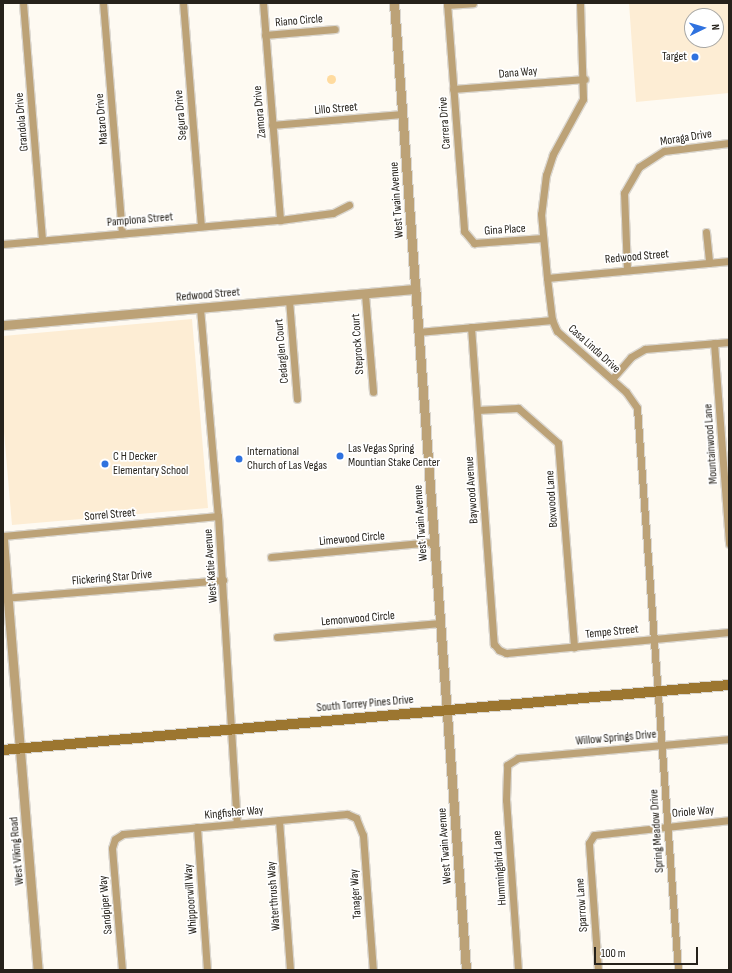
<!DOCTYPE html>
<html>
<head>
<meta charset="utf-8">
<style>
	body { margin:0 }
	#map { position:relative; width:732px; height:973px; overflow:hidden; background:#fefaf2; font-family:"Sofia Sans Condensed",sans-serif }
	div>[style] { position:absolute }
	.built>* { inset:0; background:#fdedd4 }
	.water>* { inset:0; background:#ffdb9f }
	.round { border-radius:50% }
	.roads { filter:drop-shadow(1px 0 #dbd7d0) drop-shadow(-1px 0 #dbd7d0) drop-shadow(0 1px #dbd7d0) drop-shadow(0 -1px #dbd7d0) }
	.minor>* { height:7px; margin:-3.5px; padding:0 3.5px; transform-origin:3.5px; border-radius:3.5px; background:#bca277 }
	.tertiary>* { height:9px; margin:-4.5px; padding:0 4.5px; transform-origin:4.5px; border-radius:4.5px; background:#bca277 }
	.secondary>* { height:10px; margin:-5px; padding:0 5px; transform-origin:5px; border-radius:5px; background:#9c7630 }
	.dots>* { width:11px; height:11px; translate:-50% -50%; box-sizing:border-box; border:2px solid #fff; border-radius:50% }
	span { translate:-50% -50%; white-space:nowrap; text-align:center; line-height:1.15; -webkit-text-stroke:3.5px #fff; paint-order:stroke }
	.street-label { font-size:12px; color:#26221b }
	.poi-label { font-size:12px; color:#26221b }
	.right { translate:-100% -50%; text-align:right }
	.left { translate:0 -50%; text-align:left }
	.frame { position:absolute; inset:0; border:4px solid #26221b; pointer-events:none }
	.north { position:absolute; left:684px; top:8px; width:40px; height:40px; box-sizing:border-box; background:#fff; border:1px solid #a8a7a4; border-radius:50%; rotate:85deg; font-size:11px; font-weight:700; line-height:16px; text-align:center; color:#26221b }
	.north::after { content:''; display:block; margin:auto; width:14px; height:18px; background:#2f72df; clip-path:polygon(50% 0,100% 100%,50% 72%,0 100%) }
	.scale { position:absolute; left:594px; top:947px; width:104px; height:18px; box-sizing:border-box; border:2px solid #26221b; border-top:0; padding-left:5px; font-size:12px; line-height:14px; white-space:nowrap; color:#26221b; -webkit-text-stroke:3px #fff; paint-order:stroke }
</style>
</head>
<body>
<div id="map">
	<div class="built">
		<i style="clip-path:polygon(evenodd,629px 3px,729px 3px,729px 93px,636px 102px,629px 3px,692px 16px,716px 16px,716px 40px,692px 40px,692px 16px)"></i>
		<i style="clip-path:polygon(192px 319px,208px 508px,12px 525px,3px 420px,3px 336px)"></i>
	</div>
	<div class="water">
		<i class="round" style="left:326.5px;top:74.5px;width:9px;height:9px"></i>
	</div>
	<div class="roads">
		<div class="minor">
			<i style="left:23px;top:3px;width:238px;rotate:85.4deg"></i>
			<i style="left:103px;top:3px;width:231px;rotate:85.3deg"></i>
			<i style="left:183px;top:3px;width:224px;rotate:85.4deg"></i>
			<i style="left:263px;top:3px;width:218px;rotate:85.5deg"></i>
			<i style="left:447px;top:3px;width:229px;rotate:85.7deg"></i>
			<i style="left:464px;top:231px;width:16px;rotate:50deg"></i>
			<i style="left:474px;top:243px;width:69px;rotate:-4.1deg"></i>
			<i style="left:580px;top:3px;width:96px;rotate:88.2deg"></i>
			<i style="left:583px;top:99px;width:63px;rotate:118.6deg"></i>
			<i style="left:553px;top:154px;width:22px;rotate:108deg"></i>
			<i style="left:546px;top:175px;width:39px;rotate:97deg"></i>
			<i style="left:541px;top:214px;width:64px;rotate:84.6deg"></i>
			<i style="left:547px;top:278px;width:42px;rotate:83.2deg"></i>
			<i style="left:552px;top:320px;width:12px;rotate:66deg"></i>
			<i style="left:557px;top:331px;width:92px;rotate:41.5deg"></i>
			<i style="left:626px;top:392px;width:19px;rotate:55deg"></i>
			<i style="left:637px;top:408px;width:563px;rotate:85.83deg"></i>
			<i style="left:447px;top:5px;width:26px;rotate:-4deg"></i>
			<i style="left:265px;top:35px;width:70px;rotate:-4.9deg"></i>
			<i style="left:453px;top:89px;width:132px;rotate:-4.3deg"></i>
			<i style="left:272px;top:125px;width:130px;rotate:-4.8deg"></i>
			<i style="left:706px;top:232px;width:31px;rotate:84deg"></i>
			<i style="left:3px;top:244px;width:278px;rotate:-5deg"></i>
			<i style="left:280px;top:220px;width:53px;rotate:-7.5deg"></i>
			<i style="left:333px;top:213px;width:18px;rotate:-27deg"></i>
			<i style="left:627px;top:270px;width:77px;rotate:-92.2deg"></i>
			<i style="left:624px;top:193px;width:30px;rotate:-60deg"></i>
			<i style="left:639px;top:167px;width:30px;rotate:-33deg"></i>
			<i style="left:664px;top:151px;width:65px;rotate:-7deg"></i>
			<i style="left:547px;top:278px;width:183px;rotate:-5.3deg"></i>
			<i style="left:365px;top:294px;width:98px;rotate:85.3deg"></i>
			<i style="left:289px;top:300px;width:99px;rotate:85.4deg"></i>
			<i style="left:200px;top:308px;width:209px;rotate:85.1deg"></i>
			<i style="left:218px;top:516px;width:308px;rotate:86.5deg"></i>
			<i style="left:471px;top:327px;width:318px;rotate:85.9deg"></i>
			<i style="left:494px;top:644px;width:8px;rotate:50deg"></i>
			<i style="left:499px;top:650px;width:8px;rotate:23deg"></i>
			<i style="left:506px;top:653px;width:224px;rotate:-5.4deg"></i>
			<i style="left:418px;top:332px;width:135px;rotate:-5.1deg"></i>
			<i style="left:714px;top:343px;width:201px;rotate:85.7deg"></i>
			<i style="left:612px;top:379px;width:29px;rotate:-49deg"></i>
			<i style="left:631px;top:357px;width:16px;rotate:-30deg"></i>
			<i style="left:645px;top:349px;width:84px;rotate:-4.8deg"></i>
			<i style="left:477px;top:410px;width:41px;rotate:-2.8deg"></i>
			<i style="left:518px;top:408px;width:53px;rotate:41.2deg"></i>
			<i style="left:558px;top:443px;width:205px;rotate:85.5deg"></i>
			<i style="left:3px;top:536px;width:216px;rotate:-5.3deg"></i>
			<i style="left:271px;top:557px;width:164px;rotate:-5.3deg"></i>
			<i style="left:3px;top:598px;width:221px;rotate:-4.7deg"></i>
			<i style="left:277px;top:637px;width:164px;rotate:-4.9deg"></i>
			<i style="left:279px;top:820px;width:150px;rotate:85.8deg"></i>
			<i style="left:197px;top:827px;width:143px;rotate:86deg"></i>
			<i style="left:122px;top:970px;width:122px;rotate:-94.7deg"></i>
			<i style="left:112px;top:848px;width:9px;rotate:-72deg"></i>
			<i style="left:115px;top:839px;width:9px;rotate:-32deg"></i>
			<i style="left:123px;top:834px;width:225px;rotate:-5.1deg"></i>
			<i style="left:347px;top:814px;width:10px;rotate:24deg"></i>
			<i style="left:356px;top:818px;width:18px;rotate:68deg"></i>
			<i style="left:363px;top:835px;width:135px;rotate:85.8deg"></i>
			<i style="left:518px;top:970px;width:170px;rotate:-94deg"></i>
			<i style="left:506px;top:800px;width:35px;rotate:-88deg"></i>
			<i style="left:507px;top:765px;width:13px;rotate:-32deg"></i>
			<i style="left:518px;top:758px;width:212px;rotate:-5.1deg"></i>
			<i style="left:598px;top:970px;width:127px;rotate:-94.1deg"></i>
			<i style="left:589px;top:843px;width:9px;rotate:-58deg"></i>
			<i style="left:594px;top:835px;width:136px;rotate:-6.3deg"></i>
		</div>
		<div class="tertiary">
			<i style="left:394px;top:3px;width:970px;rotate:85.74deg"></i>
			<i style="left:3px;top:325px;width:414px;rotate:-5deg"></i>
			<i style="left:3px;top:539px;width:432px;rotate:85.4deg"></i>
		</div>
		<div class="secondary">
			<i style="left:3px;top:750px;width:729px;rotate:-5.12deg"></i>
		</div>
	</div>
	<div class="dots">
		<i style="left:695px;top:57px;background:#2f72df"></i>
		<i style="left:340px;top:456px;background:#2f72df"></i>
		<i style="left:239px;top:459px;background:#2f72df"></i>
		<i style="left:105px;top:464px;background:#2f72df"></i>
	</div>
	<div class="street-label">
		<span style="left:299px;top:21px;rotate:-5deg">Riano Circle</span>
		<span style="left:518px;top:73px;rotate:-5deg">Dana Way</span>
		<span style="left:336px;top:109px;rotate:-5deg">Lillo Street</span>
		<span style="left:260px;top:112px;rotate:-95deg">Zamora Drive</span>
		<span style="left:181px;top:115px;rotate:-95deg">Segura Drive</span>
		<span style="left:102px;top:119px;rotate:-95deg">Mataro Drive</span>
		<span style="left:22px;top:122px;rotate:-95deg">Grandola Drive</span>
		<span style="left:445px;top:123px;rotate:-94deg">Carrera Drive</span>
		<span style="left:686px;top:138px;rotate:-9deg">Moraga Drive</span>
		<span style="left:397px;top:200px;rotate:-94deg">West Twain Avenue</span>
		<span style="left:140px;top:220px;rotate:-5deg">Pamplona Street</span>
		<span style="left:505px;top:230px;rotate:-4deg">Gina Place</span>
		<span style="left:637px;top:257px;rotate:-5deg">Redwood Street</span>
		<span style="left:208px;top:295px;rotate:-5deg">Redwood Street</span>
		<span style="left:358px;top:344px;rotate:-94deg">Steprock Court</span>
		<span style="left:594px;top:349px;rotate:42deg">Casa Linda Drive</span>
		<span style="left:282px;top:351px;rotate:-95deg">Cedarglen Court</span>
		<span style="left:711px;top:444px;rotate:-94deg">Mountainwood Lane</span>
		<span style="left:472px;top:490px;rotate:-94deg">Baywood Avenue</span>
		<span style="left:552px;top:499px;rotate:-94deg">Boxwood Lane</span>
		<span style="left:110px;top:515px;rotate:-5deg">Sorrel Street</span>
		<span style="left:421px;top:523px;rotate:-94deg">West Twain Avenue</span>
		<span style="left:352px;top:539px;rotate:-5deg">Limewood Circle</span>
		<span style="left:211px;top:566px;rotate:-94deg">West Katie Avenue</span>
		<span style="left:112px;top:578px;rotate:-5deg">Flickering Star Drive</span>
		<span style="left:358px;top:619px;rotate:-5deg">Lemonwood Circle</span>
		<span style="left:612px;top:632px;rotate:-6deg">Tempe Street</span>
		<span style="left:365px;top:704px;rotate:-5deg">South Torrey Pines Drive</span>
		<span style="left:616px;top:738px;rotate:-5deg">Willow Springs Drive</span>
		<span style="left:693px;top:812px;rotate:-5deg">Oriole Way</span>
		<span style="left:234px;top:813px;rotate:-5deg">Kingfisher Way</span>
		<span style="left:657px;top:831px;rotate:-94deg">Spring Meadow Drive</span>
		<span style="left:445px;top:846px;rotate:-94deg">West Twain Avenue</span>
		<span style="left:17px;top:851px;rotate:-95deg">West Viking Road</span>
		<span style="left:500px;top:868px;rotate:-94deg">Hummingbird Lane</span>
		<span style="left:356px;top:894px;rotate:-94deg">Tanager Way</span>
		<span style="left:274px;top:896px;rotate:-94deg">Waterthrush Way</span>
		<span style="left:191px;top:899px;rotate:-94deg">Whippoorwill Way</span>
		<span style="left:106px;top:905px;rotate:-95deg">Sandpiper Way</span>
		<span style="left:582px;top:905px;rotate:-94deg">Sparrow Lane</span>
	</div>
	<div class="poi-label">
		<span class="right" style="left:687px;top:57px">Target</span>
		<span class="left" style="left:348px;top:456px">Las Vegas Spring<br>Mountian Stake Center</span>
		<span class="left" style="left:247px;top:459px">International<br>Church of Las Vegas</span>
		<span class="left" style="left:113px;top:464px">C H Decker<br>Elementary School</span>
	</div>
	<div class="frame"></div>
	<div class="north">N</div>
	<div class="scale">100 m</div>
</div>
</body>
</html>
